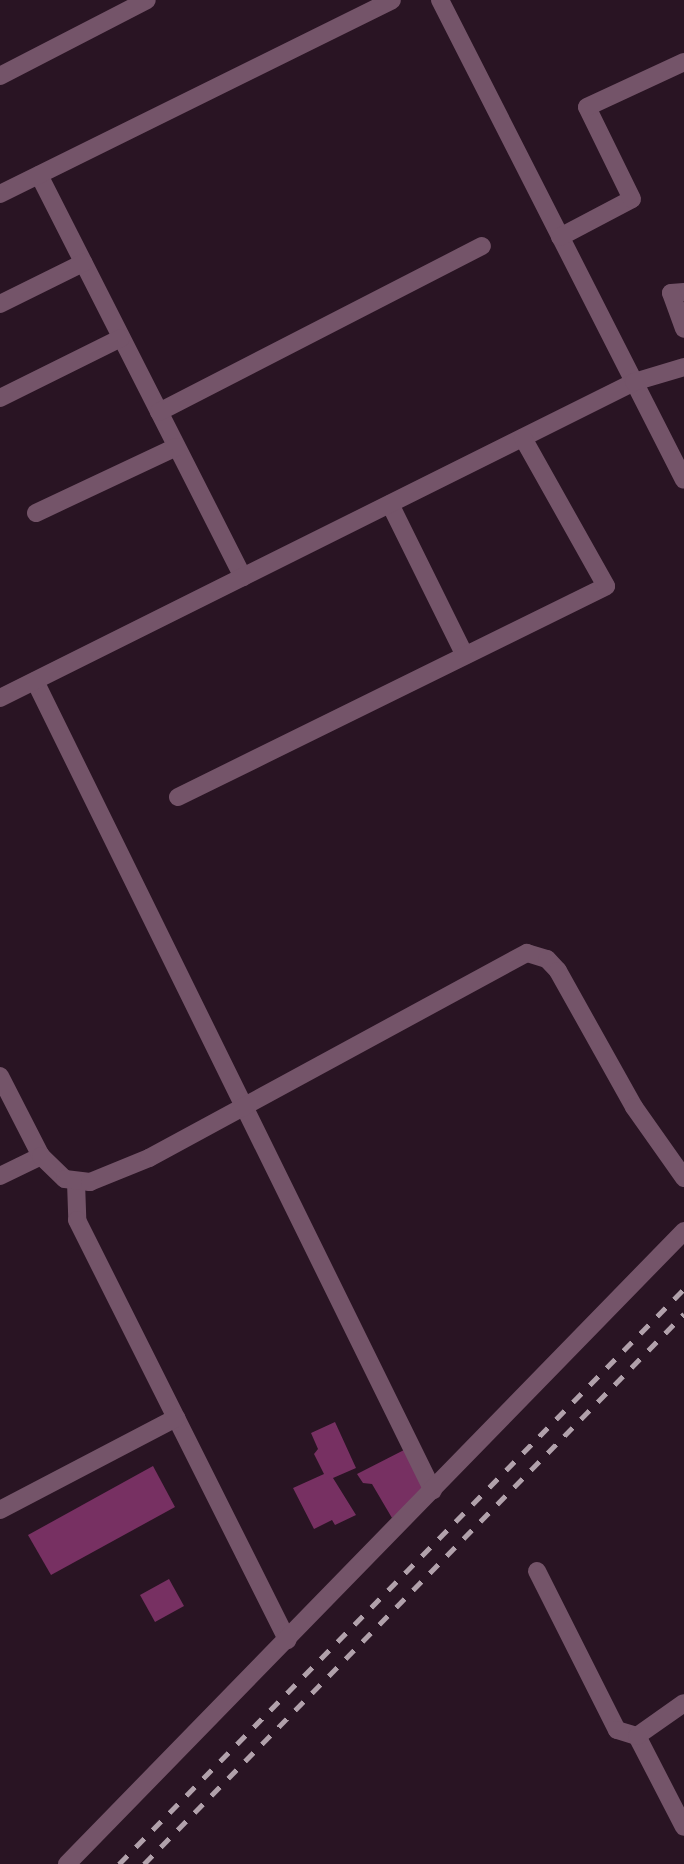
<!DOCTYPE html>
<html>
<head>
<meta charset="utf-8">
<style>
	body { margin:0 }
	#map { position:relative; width:684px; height:1864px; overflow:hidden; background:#291423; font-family:"PT Sans Narrow",sans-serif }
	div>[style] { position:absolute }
	.building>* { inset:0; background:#773062 }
	.minor>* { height:18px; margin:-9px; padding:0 9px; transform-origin:9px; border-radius:9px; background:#745469 }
	.tertiary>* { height:18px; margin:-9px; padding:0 9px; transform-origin:9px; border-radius:9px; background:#745469 }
	.rail>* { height:5px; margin-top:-2.5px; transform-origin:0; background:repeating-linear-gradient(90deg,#b1a1ab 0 12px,transparent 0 24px) }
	span { translate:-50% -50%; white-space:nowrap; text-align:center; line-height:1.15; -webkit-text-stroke:5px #1f0b19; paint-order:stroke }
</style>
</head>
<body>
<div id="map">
	<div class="building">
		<i style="clip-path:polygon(335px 1422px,356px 1468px,333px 1478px,356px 1515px,335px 1525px,332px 1520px,314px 1529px,293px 1488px,324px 1474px,314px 1454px,318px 1449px,311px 1433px)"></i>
		<i style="clip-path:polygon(404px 1450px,424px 1491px,392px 1518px,372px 1484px,363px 1483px,357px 1474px)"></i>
		<i style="clip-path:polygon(153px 1466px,175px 1507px,51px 1575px,28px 1535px)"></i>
		<i style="clip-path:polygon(169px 1579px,184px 1606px,155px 1622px,140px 1595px)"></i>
	</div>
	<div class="minor">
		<i style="left:440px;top:0;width:538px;rotate:63.05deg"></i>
		<i style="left:0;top:76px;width:165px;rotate:-27.3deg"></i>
		<i style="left:39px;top:175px;width:451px;rotate:63.1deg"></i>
		<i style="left:0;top:194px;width:437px;rotate:-26.3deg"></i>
		<i style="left:560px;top:237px;width:81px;rotate:-27.8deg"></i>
		<i style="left:632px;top:199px;width:102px;rotate:-116.1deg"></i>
		<i style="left:587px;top:107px;width:107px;rotate:-24.9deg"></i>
		<i style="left:684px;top:292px;width:13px;rotate:176deg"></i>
		<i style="left:671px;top:293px;width:38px;rotate:70deg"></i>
		<i style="left:0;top:304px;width:93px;rotate:-26.3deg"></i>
		<i style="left:0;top:398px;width:135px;rotate:-26.4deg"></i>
		<i style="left:159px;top:412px;width:363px;rotate:-27.2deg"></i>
		<i style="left:390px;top:504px;width:169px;rotate:63.7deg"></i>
		<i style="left:36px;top:513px;width:155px;rotate:-25.2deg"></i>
		<i style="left:35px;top:681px;width:902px;rotate:63.83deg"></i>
		<i style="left:0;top:698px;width:708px;rotate:-26.49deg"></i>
		<i style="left:634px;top:382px;width:52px;rotate:-16.7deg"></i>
		<i style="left:178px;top:797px;width:477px;rotate:-26.2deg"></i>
		<i style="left:606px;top:586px;width:170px;rotate:-119.3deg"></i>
		<i style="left:0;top:1176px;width:46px;rotate:-26deg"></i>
		<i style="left:76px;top:1182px;width:38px;rotate:88deg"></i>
		<i style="left:77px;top:1220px;width:470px;rotate:63.4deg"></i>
		<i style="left:0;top:1510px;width:199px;rotate:-27.6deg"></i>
		<i style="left:537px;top:1571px;width:178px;rotate:63.3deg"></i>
		<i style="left:617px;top:1730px;width:21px;rotate:17deg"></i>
		<i style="left:637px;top:1736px;width:102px;rotate:62.7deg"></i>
		<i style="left:637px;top:1736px;width:57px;rotate:-35.1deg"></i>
	</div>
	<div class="tertiary">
		<i style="left:0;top:1076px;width:90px;rotate:62.9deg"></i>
		<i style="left:41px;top:1156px;width:33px;rotate:44deg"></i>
		<i style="left:65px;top:1179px;width:25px;rotate:7deg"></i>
		<i style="left:90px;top:1182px;width:64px;rotate:-22.1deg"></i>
		<i style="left:149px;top:1158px;width:430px;rotate:-28.5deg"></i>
		<i style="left:527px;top:953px;width:21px;rotate:17deg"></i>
		<i style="left:547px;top:959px;width:16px;rotate:47deg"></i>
		<i style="left:558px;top:971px;width:156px;rotate:60.8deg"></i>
		<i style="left:634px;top:1107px;width:87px;rotate:54.8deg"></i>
		<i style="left:67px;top:1864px;width:884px;rotate:-45.73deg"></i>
	</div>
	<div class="rail">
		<i style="left:119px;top:1864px;width:806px;rotate:-45.5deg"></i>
		<i style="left:144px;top:1864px;width:771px;rotate:-45.53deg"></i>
	</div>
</div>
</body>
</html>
